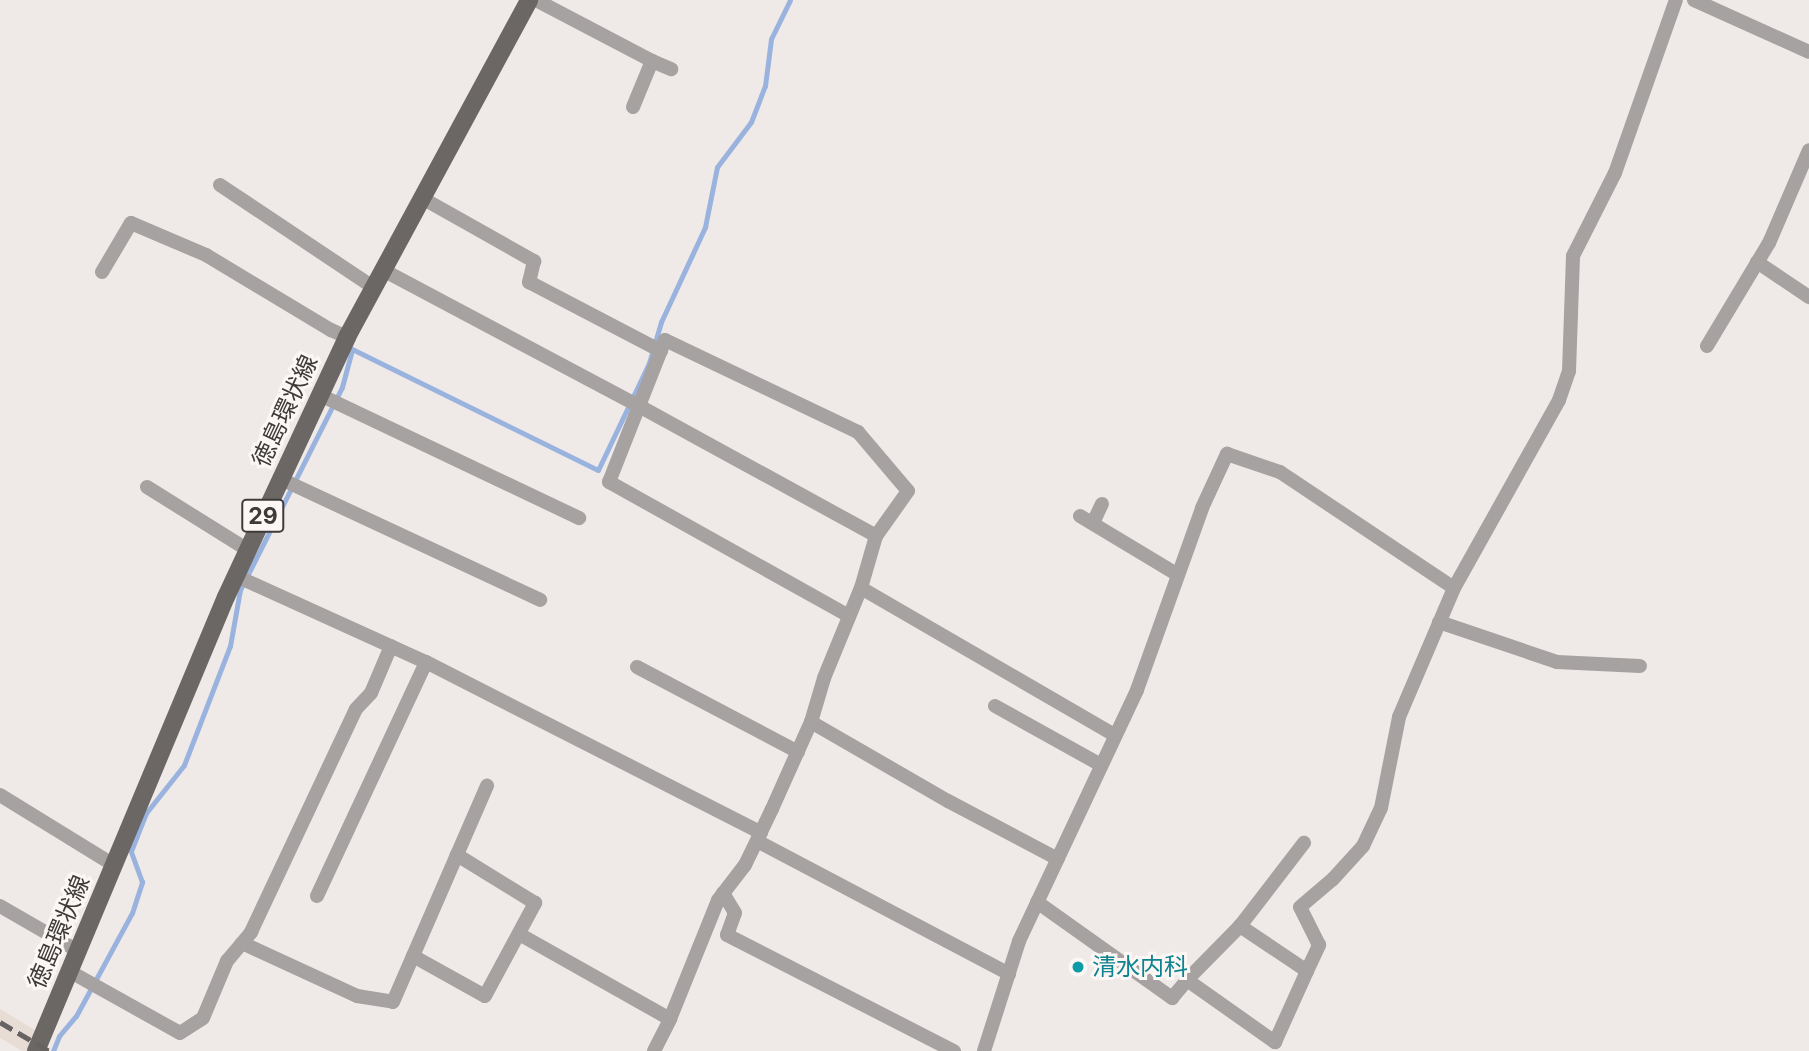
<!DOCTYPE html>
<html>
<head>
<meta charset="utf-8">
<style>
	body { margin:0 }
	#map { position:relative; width:1809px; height:1051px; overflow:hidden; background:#efeae7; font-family:Inter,"Noto Sans JP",sans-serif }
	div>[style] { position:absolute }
	.built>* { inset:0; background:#e8ddd4 }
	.stream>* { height:5px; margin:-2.5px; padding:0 2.5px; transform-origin:2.5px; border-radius:2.5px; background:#9ab3de }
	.minor>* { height:14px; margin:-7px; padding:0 7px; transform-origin:7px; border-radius:7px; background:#a5a2a1 }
	.primary>* { height:18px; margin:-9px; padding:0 9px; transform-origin:9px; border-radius:9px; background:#6b6765 }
	.rail>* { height:5px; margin-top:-2.5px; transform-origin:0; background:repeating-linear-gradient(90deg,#666362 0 14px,transparent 0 21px) }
	.dots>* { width:19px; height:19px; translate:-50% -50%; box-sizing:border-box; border:4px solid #fcf7f4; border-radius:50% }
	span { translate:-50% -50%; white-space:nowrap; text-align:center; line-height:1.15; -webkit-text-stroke:6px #fcf7f4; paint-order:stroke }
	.shield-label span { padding:2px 5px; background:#fcf7f4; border:2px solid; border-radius:5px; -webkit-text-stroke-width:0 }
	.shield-label { font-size:23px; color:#3d3b3a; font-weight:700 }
	.street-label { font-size:24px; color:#3d3b3a }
	.culture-label { font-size:24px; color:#0d838f }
	.left { translate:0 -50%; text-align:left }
</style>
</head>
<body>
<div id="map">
	<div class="built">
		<i style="clip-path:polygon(0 1009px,50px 1039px,45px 1051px,22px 1051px,0 1038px)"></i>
	</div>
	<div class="stream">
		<i style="left:53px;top:1051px;width:16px;rotate:-68deg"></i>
		<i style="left:59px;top:1036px;width:26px;rotate:-50deg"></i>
		<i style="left:76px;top:1016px;width:117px;rotate:-61.5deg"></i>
		<i style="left:132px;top:913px;width:33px;rotate:-72deg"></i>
		<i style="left:142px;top:882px;width:33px;rotate:-110deg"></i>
		<i style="left:131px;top:851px;width:41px;rotate:-68.5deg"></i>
		<i style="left:146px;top:813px;width:61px;rotate:-51.6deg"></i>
		<i style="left:184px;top:765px;width:128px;rotate:-68.9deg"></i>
		<i style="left:230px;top:646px;width:57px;rotate:-79.9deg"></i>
		<i style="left:240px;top:590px;width:227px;rotate:-63.3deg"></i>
		<i style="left:342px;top:387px;width:39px;rotate:-75deg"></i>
		<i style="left:352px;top:349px;width:274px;rotate:26.2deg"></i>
		<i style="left:598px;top:470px;width:119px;rotate:-64.5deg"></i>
		<i style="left:649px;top:363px;width:43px;rotate:-73.7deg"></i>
		<i style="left:661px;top:322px;width:105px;rotate:-65.1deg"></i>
		<i style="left:705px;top:227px;width:61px;rotate:-78.7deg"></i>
		<i style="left:717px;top:167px;width:56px;rotate:-52.9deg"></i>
		<i style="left:751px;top:122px;width:39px;rotate:-69deg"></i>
		<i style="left:765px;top:86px;width:47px;rotate:-82.7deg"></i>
		<i style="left:771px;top:39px;width:43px;rotate:-64deg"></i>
	</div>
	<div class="minor">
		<i style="left:536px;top:0;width:131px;rotate:27.7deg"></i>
		<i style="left:1694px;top:0;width:126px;rotate:24.3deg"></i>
		<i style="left:633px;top:107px;width:50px;rotate:-67.6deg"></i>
		<i style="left:652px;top:61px;width:21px;rotate:23deg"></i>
		<i style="left:220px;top:185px;width:184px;rotate:33.7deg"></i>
		<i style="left:422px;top:198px;width:129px;rotate:29.4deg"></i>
		<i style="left:534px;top:261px;width:22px;rotate:103deg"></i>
		<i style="left:529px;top:282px;width:149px;rotate:27.6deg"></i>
		<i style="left:1757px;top:262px;width:63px;rotate:33.9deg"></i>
		<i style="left:383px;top:270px;width:290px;rotate:28deg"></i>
		<i style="left:639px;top:406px;width:71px;rotate:-68.5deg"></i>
		<i style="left:665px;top:340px;width:214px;rotate:25.5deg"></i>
		<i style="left:858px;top:432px;width:77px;rotate:49.7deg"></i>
		<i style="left:908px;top:491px;width:55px;rotate:125.4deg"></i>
		<i style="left:876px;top:536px;width:54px;rotate:106.1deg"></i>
		<i style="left:861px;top:588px;width:293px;rotate:30.1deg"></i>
		<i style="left:102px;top:272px;width:57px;rotate:-59.4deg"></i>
		<i style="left:131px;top:223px;width:82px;rotate:23.1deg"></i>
		<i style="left:206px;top:255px;width:146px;rotate:31deg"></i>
		<i style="left:331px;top:330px;width:17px;rotate:24deg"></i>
		<i style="left:1707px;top:346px;width:120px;rotate:-59deg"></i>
		<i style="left:1769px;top:243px;width:101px;rotate:-66.7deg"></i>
		<i style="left:320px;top:395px;width:287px;rotate:25.4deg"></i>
		<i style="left:281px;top:479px;width:286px;rotate:25deg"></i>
		<i style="left:147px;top:487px;width:119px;rotate:32deg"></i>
		<i style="left:1080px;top:516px;width:114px;rotate:31deg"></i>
		<i style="left:1093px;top:523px;width:21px;rotate:-65deg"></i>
		<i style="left:236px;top:576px;width:209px;rotate:24.4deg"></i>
		<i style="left:426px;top:662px;width:376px;rotate:27deg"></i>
		<i style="left:849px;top:616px;width:275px;rotate:-150.8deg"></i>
		<i style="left:609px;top:482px;width:82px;rotate:-68.5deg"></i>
		<i style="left:639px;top:406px;width:270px;rotate:28.7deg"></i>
		<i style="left:1439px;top:622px;width:125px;rotate:18.7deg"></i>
		<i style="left:1557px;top:662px;width:83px;rotate:2.8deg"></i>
		<i style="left:637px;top:667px;width:182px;rotate:27.8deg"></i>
		<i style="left:995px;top:706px;width:121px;rotate:29.1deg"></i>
		<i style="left:811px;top:722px;width:158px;rotate:30deg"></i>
		<i style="left:948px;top:801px;width:124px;rotate:27.8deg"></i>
		<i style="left:0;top:795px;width:134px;rotate:31.6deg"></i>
		<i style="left:757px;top:841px;width:285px;rotate:27.8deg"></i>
		<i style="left:723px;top:893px;width:23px;rotate:59deg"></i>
		<i style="left:735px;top:913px;width:23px;rotate:110deg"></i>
		<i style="left:727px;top:935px;width:255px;rotate:27.1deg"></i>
		<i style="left:317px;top:896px;width:258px;rotate:-65deg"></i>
		<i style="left:1037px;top:902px;width:166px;rotate:35.4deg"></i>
		<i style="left:1172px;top:998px;width:23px;rotate:-50deg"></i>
		<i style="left:1187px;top:980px;width:108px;rotate:35.2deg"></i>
		<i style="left:1275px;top:1042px;width:78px;rotate:-65.7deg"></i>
		<i style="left:1307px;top:971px;width:81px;rotate:-146.1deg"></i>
		<i style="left:1240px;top:926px;width:76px;rotate:134.5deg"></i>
		<i style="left:0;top:906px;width:90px;rotate:30deg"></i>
		<i style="left:1240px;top:926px;width:105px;rotate:-52.4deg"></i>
		<i style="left:519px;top:934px;width:173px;rotate:29.4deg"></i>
		<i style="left:242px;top:943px;width:127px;rotate:24.7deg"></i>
		<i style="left:357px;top:996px;width:36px;rotate:9deg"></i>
		<i style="left:393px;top:1002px;width:236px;rotate:-66.5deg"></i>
		<i style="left:413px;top:956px;width:82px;rotate:29.1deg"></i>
		<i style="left:485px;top:996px;width:106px;rotate:-61.7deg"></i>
		<i style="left:535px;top:903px;width:92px;rotate:-148.4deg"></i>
		<i style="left:69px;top:971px;width:127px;rotate:29.2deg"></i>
		<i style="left:180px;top:1033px;width:27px;rotate:-33deg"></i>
		<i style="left:203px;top:1018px;width:62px;rotate:-67.2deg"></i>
		<i style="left:227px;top:961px;width:38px;rotate:-50deg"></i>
		<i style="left:251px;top:932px;width:246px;rotate:-64.8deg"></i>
		<i style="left:356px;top:709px;width:22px;rotate:-47deg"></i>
		<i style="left:371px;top:693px;width:51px;rotate:-66.9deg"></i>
		<i style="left:1307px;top:971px;width:29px;rotate:-65deg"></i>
		<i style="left:1319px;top:945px;width:42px;rotate:-116.6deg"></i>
		<i style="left:1300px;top:907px;width:43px;rotate:-40.3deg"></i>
		<i style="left:1333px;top:879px;width:45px;rotate:-47.7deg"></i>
		<i style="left:1363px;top:846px;width:42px;rotate:-64.7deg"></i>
		<i style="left:1381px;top:808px;width:93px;rotate:-78.8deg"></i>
		<i style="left:1399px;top:717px;width:140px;rotate:-66.9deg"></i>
		<i style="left:1454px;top:588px;width:215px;rotate:-60.8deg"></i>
		<i style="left:1559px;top:400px;width:31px;rotate:-71deg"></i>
		<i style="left:1569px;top:371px;width:115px;rotate:-88deg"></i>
		<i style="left:1573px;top:256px;width:93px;rotate:-63.2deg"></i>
		<i style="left:1615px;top:173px;width:183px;rotate:-70.6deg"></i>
		<i style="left:654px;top:1051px;width:36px;rotate:-63deg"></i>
		<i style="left:670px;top:1019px;width:128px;rotate:-68deg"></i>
		<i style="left:718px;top:900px;width:44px;rotate:-52.4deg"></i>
		<i style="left:745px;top:865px;width:62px;rotate:-64.3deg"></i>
		<i style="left:772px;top:809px;width:95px;rotate:-65.9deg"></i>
		<i style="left:811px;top:722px;width:46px;rotate:-73.5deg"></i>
		<i style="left:824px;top:678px;width:97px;rotate:-67.7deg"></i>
		<i style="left:984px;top:1051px;width:115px;rotate:-72.3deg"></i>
		<i style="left:1019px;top:941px;width:277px;rotate:-64.8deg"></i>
		<i style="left:1137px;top:690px;width:193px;rotate:-70.3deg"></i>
		<i style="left:1202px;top:508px;width:60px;rotate:-65.2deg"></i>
		<i style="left:1227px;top:454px;width:56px;rotate:18.8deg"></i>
		<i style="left:1280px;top:472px;width:209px;rotate:33.7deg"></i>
	</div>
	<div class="primary">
		<i style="left:36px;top:1051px;width:492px;rotate:-67.3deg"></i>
		<i style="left:226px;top:597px;width:287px;rotate:-65deg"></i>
		<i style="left:347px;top:337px;width:383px;rotate:-61.6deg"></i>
	</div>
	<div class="rail">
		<i style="left:0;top:1022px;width:57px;rotate:30.6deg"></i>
	</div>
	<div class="dots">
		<i style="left:1078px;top:967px;background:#0f9aa8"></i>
	</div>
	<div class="shield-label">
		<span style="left:263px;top:516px">29</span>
	</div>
	<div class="street-label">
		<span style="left:285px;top:411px;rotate:-65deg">徳島環状線</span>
		<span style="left:59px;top:932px;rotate:-67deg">徳島環状線</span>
	</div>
	<div class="culture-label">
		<span class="left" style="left:1092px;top:967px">清水内科</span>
	</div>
</div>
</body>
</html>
